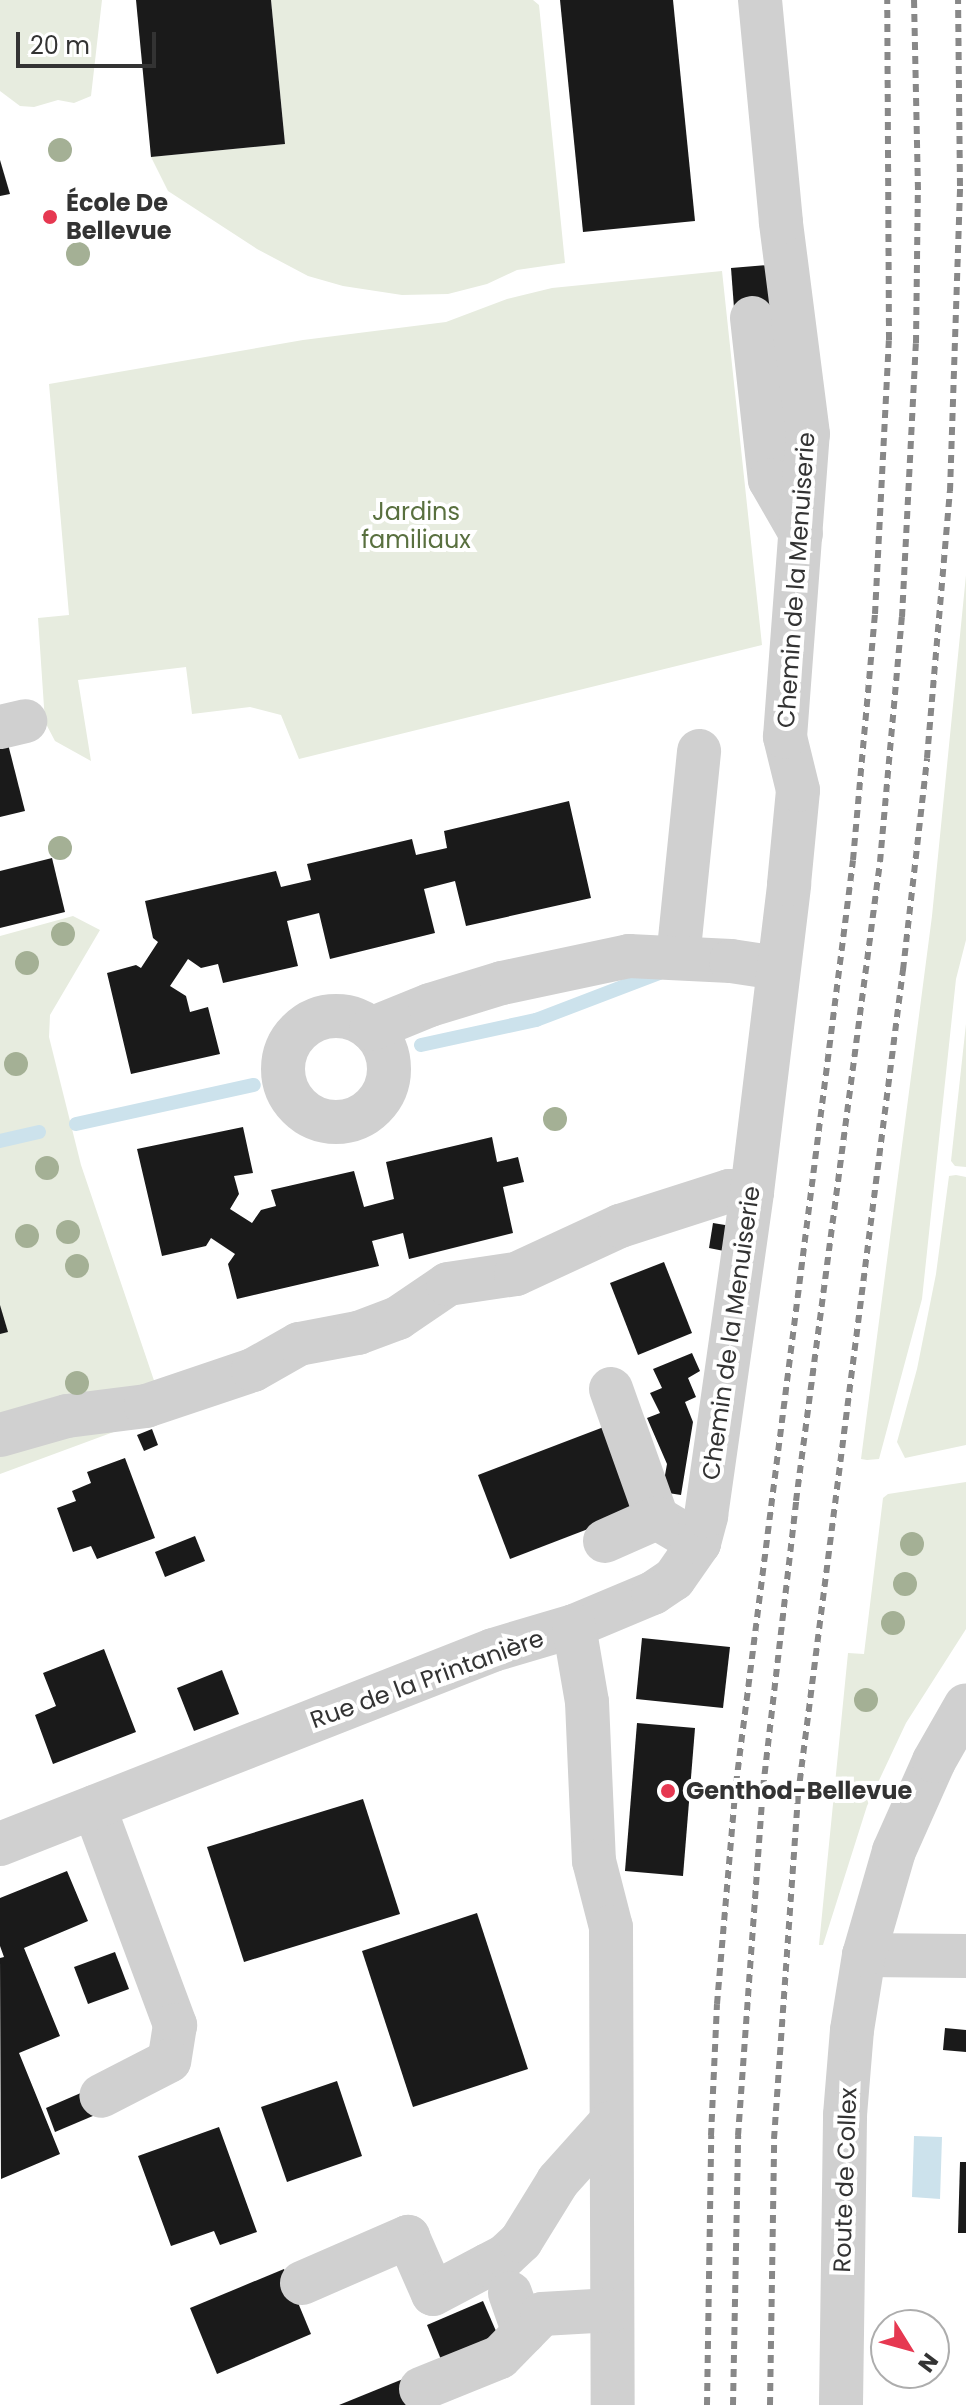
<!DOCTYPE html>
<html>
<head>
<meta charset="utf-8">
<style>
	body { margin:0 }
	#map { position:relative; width:966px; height:2405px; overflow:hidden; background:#fff; font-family:Poppins,sans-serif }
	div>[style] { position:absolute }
	.green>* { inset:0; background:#e7ecdf }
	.water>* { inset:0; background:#cce2ec }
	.stream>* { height:14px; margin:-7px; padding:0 7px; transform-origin:7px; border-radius:7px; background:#cce2ec }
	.building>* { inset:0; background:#1a1a1a }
	.minor>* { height:44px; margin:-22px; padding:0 22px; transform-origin:22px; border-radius:22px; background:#d0d0d0 }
	.minor>.ring { margin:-22px; padding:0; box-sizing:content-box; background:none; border:44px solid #d0d0d0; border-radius:50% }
	.rail>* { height:6px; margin-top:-3px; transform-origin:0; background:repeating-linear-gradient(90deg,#888 0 8px,transparent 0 14px) }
	.trees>* { width:24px; height:24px; margin:-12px; border-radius:50%; background:#a4b095 }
	.dots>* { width:22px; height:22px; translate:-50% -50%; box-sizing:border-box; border:4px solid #fff; border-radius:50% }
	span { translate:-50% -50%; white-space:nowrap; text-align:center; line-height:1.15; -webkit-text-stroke:8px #fff; paint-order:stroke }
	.poi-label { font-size:24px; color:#333; font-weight:700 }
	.left { translate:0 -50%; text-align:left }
	.park-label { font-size:24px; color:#59703f }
	.street-label { font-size:24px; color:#333 }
	.north { position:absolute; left:870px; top:2309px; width:80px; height:80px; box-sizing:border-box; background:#fff; border:2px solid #adadad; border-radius:50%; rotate:127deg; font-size:22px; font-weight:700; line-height:32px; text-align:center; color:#333 }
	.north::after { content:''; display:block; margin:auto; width:28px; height:36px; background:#e63851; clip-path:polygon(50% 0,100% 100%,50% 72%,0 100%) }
	.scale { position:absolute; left:16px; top:32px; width:140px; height:36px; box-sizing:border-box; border:4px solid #333; border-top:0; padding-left:10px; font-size:24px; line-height:28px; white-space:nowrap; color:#333; -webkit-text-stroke:6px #fff; paint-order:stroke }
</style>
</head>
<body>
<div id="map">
	<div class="green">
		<i style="clip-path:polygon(0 0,102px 0,91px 96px,74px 103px,58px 100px,34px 107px,20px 106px,0 91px)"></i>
		<i style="clip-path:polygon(271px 0,533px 0,539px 5px,565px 263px,517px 270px,487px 284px,448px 294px,402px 295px,343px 286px,308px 276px,257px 249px,168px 191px,151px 157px,285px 144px)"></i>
		<i style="clip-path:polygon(722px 271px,762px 645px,299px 759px,281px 715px,250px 707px,192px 714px,186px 667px,78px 680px,91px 761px,55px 741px,45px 722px,38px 618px,69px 615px,49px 384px,303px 340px,446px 322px,507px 299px,552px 288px)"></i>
		<i style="clip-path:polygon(966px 575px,966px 940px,956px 979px,922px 1299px,879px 1459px,867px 1460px,861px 1459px,932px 916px)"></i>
		<i style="clip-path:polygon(73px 916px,100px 930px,50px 1015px,49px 1037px,81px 1165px,165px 1413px,0 1474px,0 936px)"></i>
		<i style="clip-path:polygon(966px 1024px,966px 1167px,955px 1166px,951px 1161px)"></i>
		<i style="clip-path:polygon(956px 1175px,966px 1177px,966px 1445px,905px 1458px,897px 1442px,917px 1369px,936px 1274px,949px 1176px)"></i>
		<i style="clip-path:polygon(966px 1482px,966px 1629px,906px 1723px,867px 1806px,823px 1945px,819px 1945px,848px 1653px,864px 1654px,883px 1498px,888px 1494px)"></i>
	</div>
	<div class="water">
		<i style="clip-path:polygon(914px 2136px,942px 2137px,940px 2199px,912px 2197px)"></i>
	</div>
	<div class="stream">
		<i style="left:421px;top:1045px;width:118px;rotate:-12.3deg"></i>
		<i style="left:536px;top:1020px;width:132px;rotate:-20.9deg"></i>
		<i style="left:76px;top:1124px;width:182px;rotate:-12.4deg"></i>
		<i style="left:0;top:1141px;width:40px;rotate:-13deg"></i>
	</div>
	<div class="building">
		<i style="clip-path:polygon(136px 0,271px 0,285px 144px,151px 157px)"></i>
		<i style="clip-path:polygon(560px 0,673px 0,695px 221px,583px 232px)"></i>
		<i style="clip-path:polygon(0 160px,10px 194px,0 196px)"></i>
		<i style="clip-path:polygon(768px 265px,771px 305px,734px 308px,731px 268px)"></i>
		<i style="clip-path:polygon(8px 744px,25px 811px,0 817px,0 746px)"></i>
		<i style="clip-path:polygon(569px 801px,591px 898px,466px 926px,455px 881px,424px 889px,435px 933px,330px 959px,319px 913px,287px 921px,298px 966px,223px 983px,218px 964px,201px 968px,188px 959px,170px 986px,186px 996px,190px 1012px,208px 1007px,220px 1054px,131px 1074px,107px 973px,136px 965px,141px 968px,158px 942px,153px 938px,145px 901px,276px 871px,281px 887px,311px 880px,307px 864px,412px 839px,416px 855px,447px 848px,444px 831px)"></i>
		<i style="clip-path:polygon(52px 858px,65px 912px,0 928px,0 871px)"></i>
		<i style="clip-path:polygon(243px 1127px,253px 1173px,234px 1176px,239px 1194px,230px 1209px,252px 1223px,261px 1210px,276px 1206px,271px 1190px,354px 1171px,364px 1207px,394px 1199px,386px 1162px,492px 1137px,497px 1162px,518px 1157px,524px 1182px,503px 1187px,513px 1233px,409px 1259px,403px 1233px,372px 1241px,379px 1266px,237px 1299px,228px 1264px,235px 1254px,211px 1238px,206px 1246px,162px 1256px,137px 1149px)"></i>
		<i style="clip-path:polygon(713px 1223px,737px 1227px,734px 1253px,709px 1248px)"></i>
		<i style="clip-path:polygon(664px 1262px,692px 1333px,638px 1355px,610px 1283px)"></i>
		<i style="clip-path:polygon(0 1305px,8px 1332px,0 1334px)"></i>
		<i style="clip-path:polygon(692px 1353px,700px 1371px,688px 1378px,696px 1397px,685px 1402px,693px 1422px,681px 1495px,662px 1492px,667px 1464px,647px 1418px,660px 1413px,650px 1393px,662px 1388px,653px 1369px)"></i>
		<i style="clip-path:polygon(609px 1425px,640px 1509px,510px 1559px,478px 1475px)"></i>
		<i style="clip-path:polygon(152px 1429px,158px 1445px,144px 1451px,137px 1435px)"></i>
		<i style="clip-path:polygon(125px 1458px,155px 1538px,97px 1559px,91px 1546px,73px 1552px,57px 1508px,76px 1501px,72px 1491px,91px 1483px,87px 1472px)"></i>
		<i style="clip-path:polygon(195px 1536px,205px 1561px,165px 1577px,155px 1552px)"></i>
		<i style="clip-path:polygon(642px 1638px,730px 1647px,723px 1708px,636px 1699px)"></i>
		<i style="clip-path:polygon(104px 1649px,136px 1732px,53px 1764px,35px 1715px,56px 1706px,43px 1673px)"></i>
		<i style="clip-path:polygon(222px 1670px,239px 1714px,194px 1731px,177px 1688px)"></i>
		<i style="clip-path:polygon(637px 1723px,695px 1728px,683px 1876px,625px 1871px)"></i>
		<i style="clip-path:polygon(363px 1799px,400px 1914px,244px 1962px,207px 1847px)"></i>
		<i style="clip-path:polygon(67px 1871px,88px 1921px,24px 1948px,60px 2036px,19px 2053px,60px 2154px,1px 2179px,0 1958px,4px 1957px,0 1946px,0 1898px)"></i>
		<i style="clip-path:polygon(477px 1913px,528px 2069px,413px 2107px,362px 1951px)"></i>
		<i style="clip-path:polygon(115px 1952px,129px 1989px,88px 2004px,74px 1967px)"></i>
		<i style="clip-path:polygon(945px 2028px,966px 2030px,966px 2052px,943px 2050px)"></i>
		<i style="clip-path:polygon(337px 2081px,362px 2156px,287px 2182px,261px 2107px)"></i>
		<i style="clip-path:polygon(97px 2086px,107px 2110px,55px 2132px,46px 2108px)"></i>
		<i style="clip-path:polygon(219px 2127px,257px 2232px,220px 2245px,214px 2231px,171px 2246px,138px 2156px)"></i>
		<i style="clip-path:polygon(960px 2162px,966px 2162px,966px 2233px,958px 2233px)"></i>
		<i style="clip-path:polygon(284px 2269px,311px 2334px,217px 2374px,190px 2308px)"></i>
		<i style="clip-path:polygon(483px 2301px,499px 2338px,442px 2362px,427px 2325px)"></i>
		<i style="clip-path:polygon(403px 2379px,414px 2405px,339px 2405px)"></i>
	</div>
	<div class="minor">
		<i style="left:752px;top:318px;width:163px;rotate:83.7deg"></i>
		<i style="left:770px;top:480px;width:62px;rotate:60.1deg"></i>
		<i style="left:0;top:727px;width:26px;rotate:-13deg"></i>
		<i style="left:680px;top:939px;width:189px;rotate:-84.2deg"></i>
		<i class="ring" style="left:283px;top:1016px;width:62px;height:62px"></i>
		<i style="left:371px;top:1029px;width:64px;rotate:-22.1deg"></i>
		<i style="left:430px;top:1005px;width:75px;rotate:-17deg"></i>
		<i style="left:502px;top:983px;width:130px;rotate:-12deg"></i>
		<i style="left:629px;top:956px;width:102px;rotate:2.8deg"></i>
		<i style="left:731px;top:961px;width:47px;rotate:8.7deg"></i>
		<i style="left:611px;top:1389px;width:137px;rotate:70.4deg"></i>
		<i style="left:657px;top:1518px;width:49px;rotate:30.8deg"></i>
		<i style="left:0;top:1435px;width:70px;rotate:-15.8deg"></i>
		<i style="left:67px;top:1416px;width:80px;rotate:-7.2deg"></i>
		<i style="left:146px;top:1406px;width:113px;rotate:-18.6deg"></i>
		<i style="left:253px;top:1370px;width:53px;rotate:-29.5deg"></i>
		<i style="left:299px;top:1344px;width:60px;rotate:-10.6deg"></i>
		<i style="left:358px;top:1333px;width:43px;rotate:-20.6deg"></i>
		<i style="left:398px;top:1318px;width:60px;rotate:-34.2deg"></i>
		<i style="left:448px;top:1284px;width:69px;rotate:-8.4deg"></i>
		<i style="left:516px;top:1274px;width:115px;rotate:-24.8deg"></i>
		<i style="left:620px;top:1226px;width:114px;rotate:-17.8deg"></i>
		<i style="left:729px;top:1191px;width:23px;rotate:2deg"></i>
		<i style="left:605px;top:1541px;width:57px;rotate:-23.9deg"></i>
		<i style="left:574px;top:1626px;width:86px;rotate:-22.7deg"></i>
		<i style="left:653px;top:1593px;width:25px;rotate:-34deg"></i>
		<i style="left:674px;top:1579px;width:44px;rotate:-55.2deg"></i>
		<i style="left:699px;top:1543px;width:28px;rotate:-75deg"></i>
		<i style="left:706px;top:1516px;width:327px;rotate:-81.9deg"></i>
		<i style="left:752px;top:1192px;width:310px;rotate:-83.1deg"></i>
		<i style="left:789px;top:884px;width:94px;rotate:-84.5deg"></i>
		<i style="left:798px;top:790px;width:55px;rotate:-103.8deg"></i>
		<i style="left:785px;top:737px;width:304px;rotate:-85.7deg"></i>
		<i style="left:808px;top:434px;width:214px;rotate:-97.3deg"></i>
		<i style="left:781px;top:222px;width:223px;rotate:-95.4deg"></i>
		<i style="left:94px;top:1807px;width:233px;rotate:69.6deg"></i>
		<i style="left:175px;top:2025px;width:36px;rotate:99deg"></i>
		<i style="left:169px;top:2061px;width:76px;rotate:152.8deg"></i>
		<i style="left:0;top:1844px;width:530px;rotate:-21.48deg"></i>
		<i style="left:493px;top:1650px;width:84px;rotate:-16.5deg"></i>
		<i style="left:574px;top:1626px;width:77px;rotate:80.3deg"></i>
		<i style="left:587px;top:1702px;width:159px;rotate:87.5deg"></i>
		<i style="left:594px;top:1861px;width:68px;rotate:75.6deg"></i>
		<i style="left:611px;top:1927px;width:478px;rotate:89.8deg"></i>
		<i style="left:864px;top:1955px;width:102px;rotate:0.6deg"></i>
		<i style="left:302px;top:2283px;width:116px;rotate:-23.5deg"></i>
		<i style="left:408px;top:2237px;width:62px;rotate:66.3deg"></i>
		<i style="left:433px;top:2294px;width:62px;rotate:-27.8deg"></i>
		<i style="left:488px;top:2265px;width:19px;rotate:-28deg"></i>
		<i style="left:505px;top:2256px;width:22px;rotate:-43deg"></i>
		<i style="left:521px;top:2241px;width:70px;rotate:-58.3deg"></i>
		<i style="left:558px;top:2181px;width:78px;rotate:-48.1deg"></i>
		<i style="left:510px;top:2293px;width:42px;rotate:70.7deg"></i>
		<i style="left:421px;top:2389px;width:85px;rotate:-22.1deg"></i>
		<i style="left:500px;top:2357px;width:60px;rotate:-45.7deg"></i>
		<i style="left:542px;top:2314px;width:70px;rotate:-3.3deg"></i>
		<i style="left:841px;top:2405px;width:290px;rotate:-89.2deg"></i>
		<i style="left:845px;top:2115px;width:85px;rotate:-85.3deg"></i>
		<i style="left:852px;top:2030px;width:76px;rotate:-80.9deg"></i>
		<i style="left:864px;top:1955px;width:108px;rotate:-73.9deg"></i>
		<i style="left:894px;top:1851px;width:98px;rotate:-66deg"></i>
		<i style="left:934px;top:1761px;width:64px;rotate:-60.3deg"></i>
	</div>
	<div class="rail">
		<i style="left:707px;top:2405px;width:269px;rotate:-89.1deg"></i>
		<i style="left:711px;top:2136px;width:132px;rotate:-87.4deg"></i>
		<i style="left:717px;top:2004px;width:221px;rotate:-85.1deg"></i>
		<i style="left:736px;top:1784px;width:931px;rotate:-82.78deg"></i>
		<i style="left:853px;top:860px;width:247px;rotate:-84.9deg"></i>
		<i style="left:875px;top:614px;width:274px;rotate:-87.1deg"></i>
		<i style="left:889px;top:340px;width:340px;rotate:-90.3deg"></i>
		<i style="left:733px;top:2405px;width:269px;rotate:-88.9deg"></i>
		<i style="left:738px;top:2136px;width:349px;rotate:-85.9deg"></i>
		<i style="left:763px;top:1788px;width:289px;rotate:-83.4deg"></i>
		<i style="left:796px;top:1501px;width:644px;rotate:-82.51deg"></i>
		<i style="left:880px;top:862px;width:246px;rotate:-84.9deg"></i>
		<i style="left:902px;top:617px;width:274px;rotate:-87.1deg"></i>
		<i style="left:916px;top:343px;width:153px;rotate:-89.3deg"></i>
		<i style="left:918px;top:190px;width:190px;rotate:-91.2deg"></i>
		<i style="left:770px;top:2405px;width:266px;rotate:-89.1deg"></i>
		<i style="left:774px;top:2139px;width:345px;rotate:-86deg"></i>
		<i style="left:798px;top:1795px;width:832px;rotate:-82.75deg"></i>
		<i style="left:903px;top:970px;width:213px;rotate:-83.5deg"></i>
		<i style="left:927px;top:758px;width:268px;rotate:-85.1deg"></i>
		<i style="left:950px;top:491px;width:305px;rotate:-88.1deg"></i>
		<i style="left:960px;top:186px;width:186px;rotate:-90.6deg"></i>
	</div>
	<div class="trees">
		<i style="left:60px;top:150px"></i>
		<i style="left:78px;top:254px"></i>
		<i style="left:60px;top:848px"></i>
		<i style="left:63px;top:934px"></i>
		<i style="left:27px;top:963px"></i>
		<i style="left:16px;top:1064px"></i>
		<i style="left:555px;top:1119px"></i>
		<i style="left:47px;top:1168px"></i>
		<i style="left:68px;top:1232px"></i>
		<i style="left:27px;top:1236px"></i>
		<i style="left:77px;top:1266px"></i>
		<i style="left:77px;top:1383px"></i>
		<i style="left:912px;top:1544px"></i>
		<i style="left:905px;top:1584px"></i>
		<i style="left:893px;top:1623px"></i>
		<i style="left:866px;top:1700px"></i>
	</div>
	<div class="dots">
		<i style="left:50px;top:217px;background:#e63851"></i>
		<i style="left:668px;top:1791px;background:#e63851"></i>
	</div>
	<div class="poi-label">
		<span class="left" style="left:66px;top:217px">École De<br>Bellevue</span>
		<span class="left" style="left:686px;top:1791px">Genthod-Bellevue</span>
	</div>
	<div class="park-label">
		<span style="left:416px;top:526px">Jardins<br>familiaux</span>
	</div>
	<div class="street-label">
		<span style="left:796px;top:580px;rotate:-86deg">Chemin de la Menuiserie</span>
		<span style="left:731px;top:1333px;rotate:-82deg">Chemin de la Menuiserie</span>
		<span style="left:427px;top:1679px;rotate:-20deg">Rue de la Printanière</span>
		<span style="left:845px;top:2180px;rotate:-88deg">Route de Collex</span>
	</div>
	<div class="north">N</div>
	<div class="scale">20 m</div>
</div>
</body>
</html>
